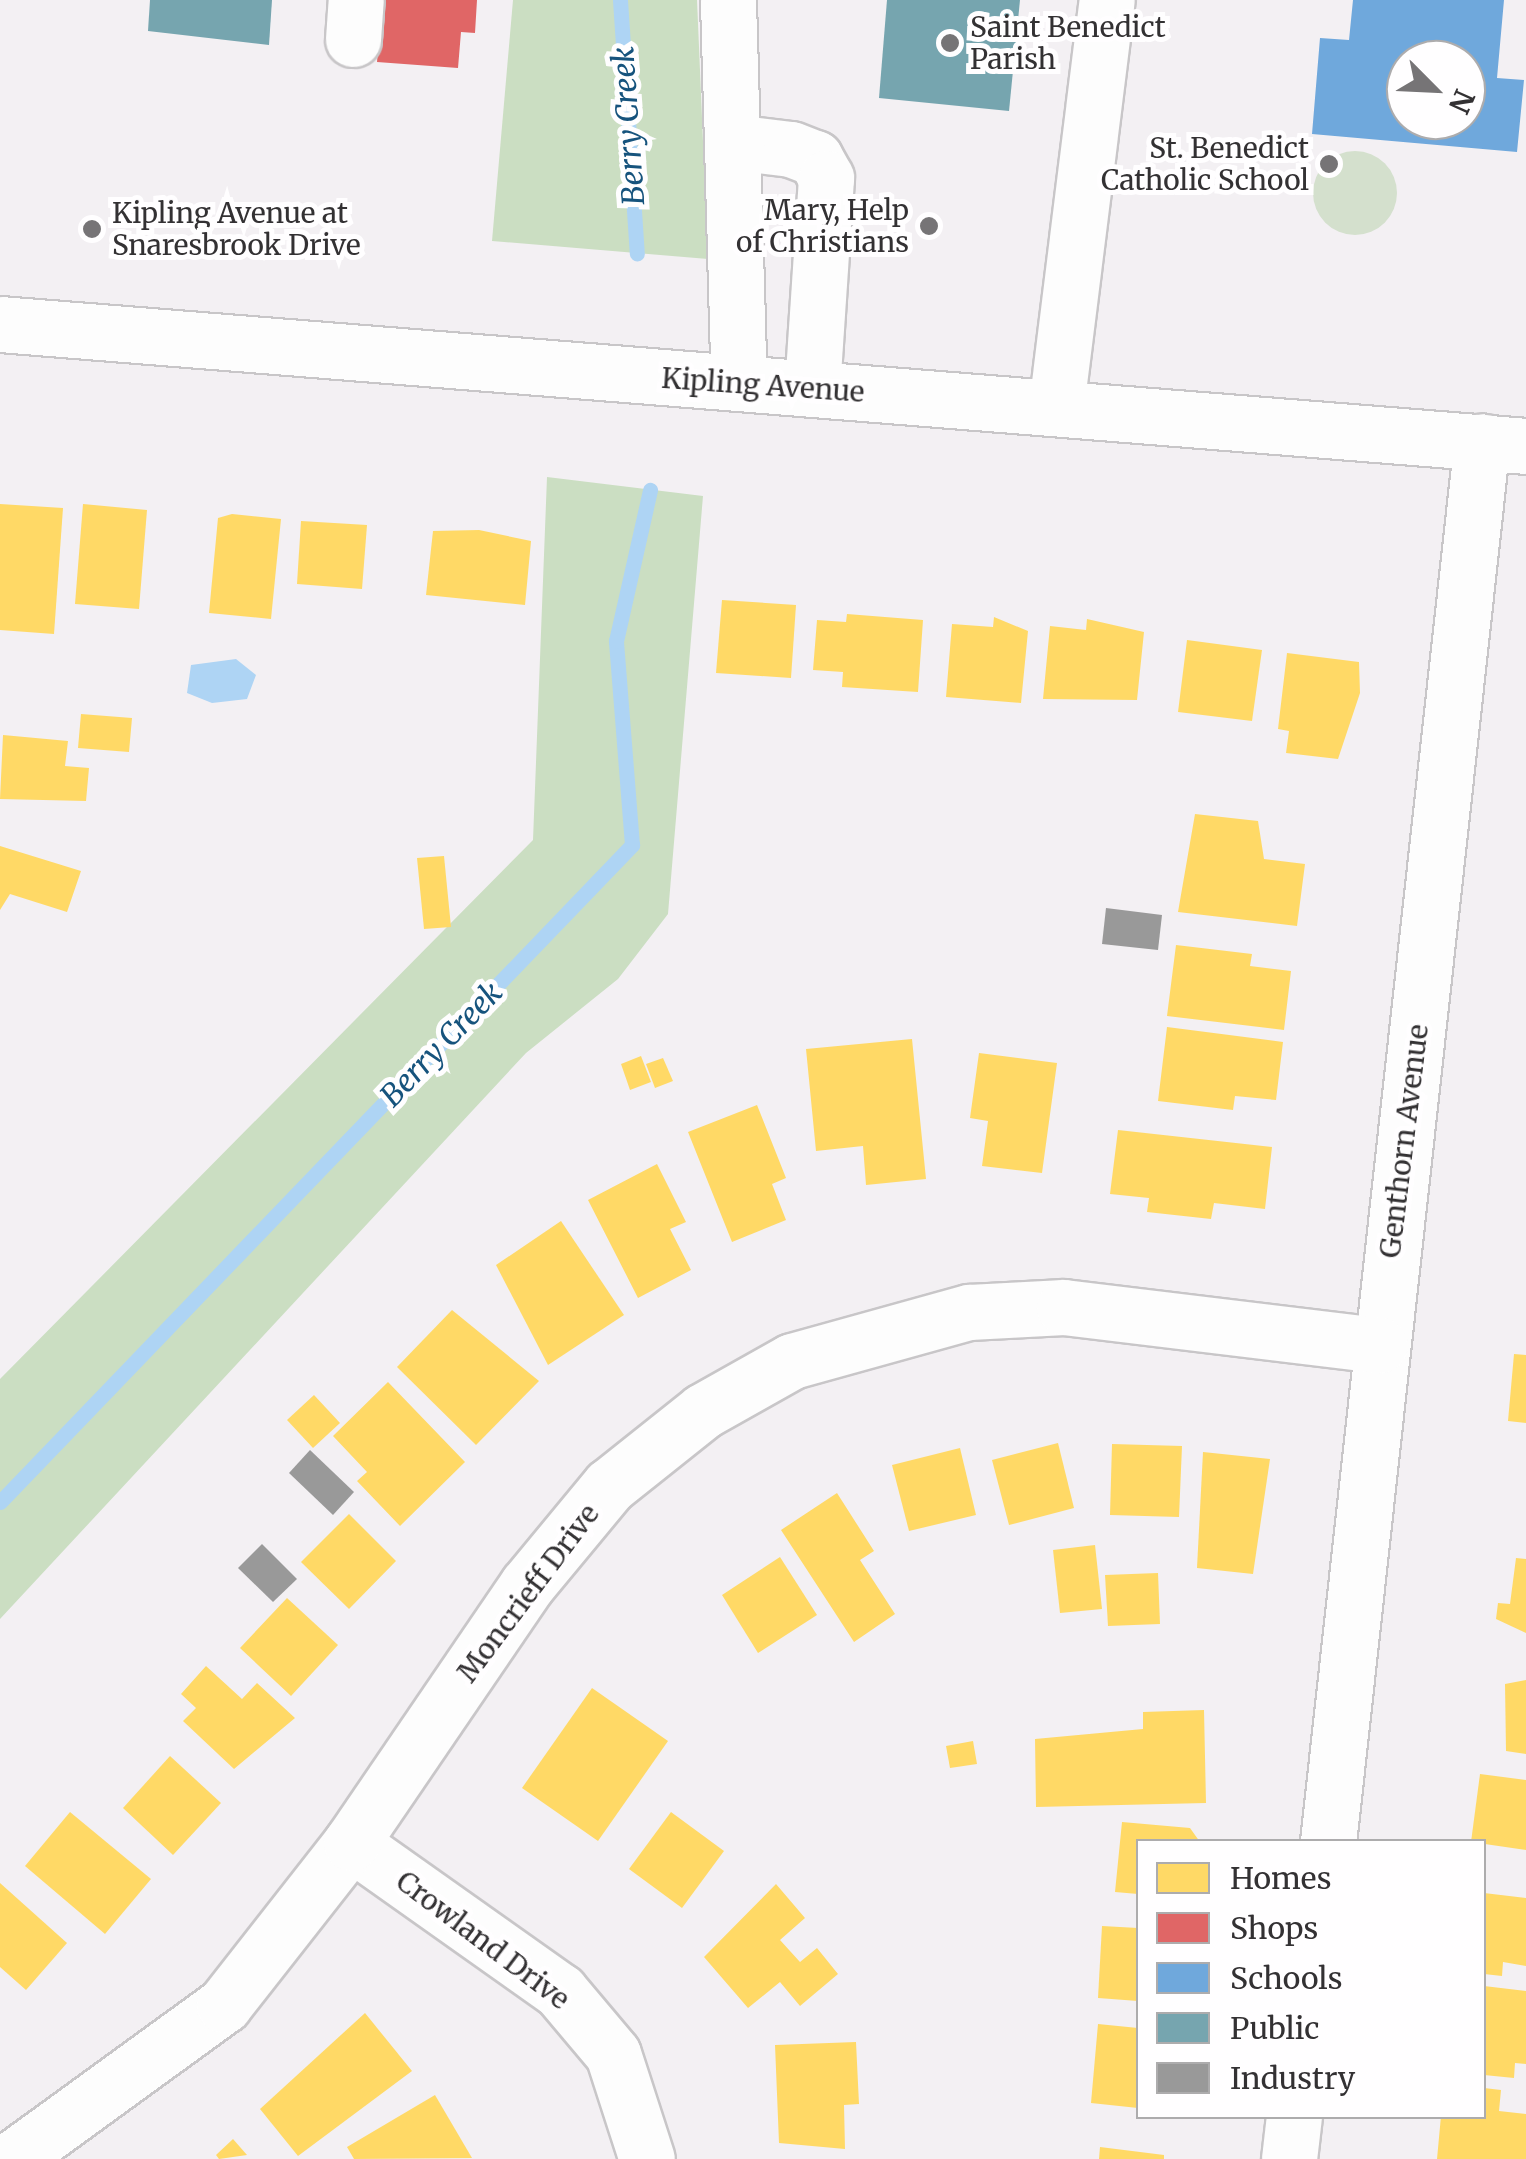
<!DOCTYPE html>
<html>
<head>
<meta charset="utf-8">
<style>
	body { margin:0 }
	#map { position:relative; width:1526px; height:2159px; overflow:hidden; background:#f3f0f3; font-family:Merriweather,serif }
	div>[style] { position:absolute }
	.green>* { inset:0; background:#d4e0cd }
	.round { border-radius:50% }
	.forest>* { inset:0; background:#cbdec2 }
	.water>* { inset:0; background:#aed4f4 }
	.homes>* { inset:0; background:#ffd966 }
	.shops>* { inset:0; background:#e06666 }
	.schools>* { inset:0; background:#6fa8dc }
	.public>* { inset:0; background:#76a5af }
	.industry>* { inset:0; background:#999 }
	.stream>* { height:15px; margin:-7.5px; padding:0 7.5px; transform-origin:7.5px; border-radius:7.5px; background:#aed4f4 }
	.roads { filter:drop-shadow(2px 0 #c8c6c8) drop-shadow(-2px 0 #c8c6c8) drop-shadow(0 2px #c8c6c8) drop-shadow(0 -2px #c8c6c8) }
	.minor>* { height:55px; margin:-27.5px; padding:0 27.5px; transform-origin:27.5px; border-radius:27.5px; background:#fdfdfd }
	.major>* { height:55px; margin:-27.5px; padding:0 27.5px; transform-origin:27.5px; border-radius:27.5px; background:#fdfdfd }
	.dots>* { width:28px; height:28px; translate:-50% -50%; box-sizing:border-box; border:5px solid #fffeff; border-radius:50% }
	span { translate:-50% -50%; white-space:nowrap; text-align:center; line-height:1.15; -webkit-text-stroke:10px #fffeff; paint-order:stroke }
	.poi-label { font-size:28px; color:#333133 }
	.left { translate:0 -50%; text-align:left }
	.right { translate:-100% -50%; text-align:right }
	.street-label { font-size:28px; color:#333133 }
	.water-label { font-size:30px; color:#16537d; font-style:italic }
	.legend { position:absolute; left:1136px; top:1839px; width:350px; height:280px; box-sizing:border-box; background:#fffeff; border:2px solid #adacad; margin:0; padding:12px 18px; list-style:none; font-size:30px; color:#333133 }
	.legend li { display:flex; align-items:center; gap:20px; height:50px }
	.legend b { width:50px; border:2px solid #adacad }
	.north { position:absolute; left:1386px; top:40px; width:100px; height:100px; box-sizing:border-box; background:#fffeff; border:2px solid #adacad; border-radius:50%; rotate:114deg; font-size:28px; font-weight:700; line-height:40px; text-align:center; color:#333133 }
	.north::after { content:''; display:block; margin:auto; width:35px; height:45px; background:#767476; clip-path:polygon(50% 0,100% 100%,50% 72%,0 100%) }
</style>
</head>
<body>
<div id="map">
	<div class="green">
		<i class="round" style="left:1313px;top:151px;width:84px;height:84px"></i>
	</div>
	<div class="forest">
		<i style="clip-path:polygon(513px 0,697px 0,708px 259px,492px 241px)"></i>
		<i style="clip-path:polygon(547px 477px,703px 496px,668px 914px,618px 979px,526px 1053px,0 1619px,0 1379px,533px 840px)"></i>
	</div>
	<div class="water">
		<i style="clip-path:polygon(236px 659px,256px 675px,247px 699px,212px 703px,187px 693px,191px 665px)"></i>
	</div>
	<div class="homes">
		<i style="clip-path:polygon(0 504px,63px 508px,54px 634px,0 630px)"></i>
		<i style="clip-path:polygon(83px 504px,147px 510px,139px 609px,75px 604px)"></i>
		<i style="clip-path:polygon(232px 514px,281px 519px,271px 619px,209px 613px,218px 518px)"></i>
		<i style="clip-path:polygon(301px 521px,367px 525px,362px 589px,297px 584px)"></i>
		<i style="clip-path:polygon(479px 530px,531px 541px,525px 605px,426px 595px,433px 531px)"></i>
		<i style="clip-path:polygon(722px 600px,796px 605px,791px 678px,716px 673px)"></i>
		<i style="clip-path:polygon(847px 614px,923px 620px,918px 692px,842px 687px,843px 672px,813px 670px,817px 620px,846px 622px)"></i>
		<i style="clip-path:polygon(994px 617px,1028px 631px,1021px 703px,946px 697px,952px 624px,993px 627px)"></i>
		<i style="clip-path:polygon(1087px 619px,1144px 632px,1137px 700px,1043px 699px,1050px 626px,1086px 630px)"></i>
		<i style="clip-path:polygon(1187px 640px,1262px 650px,1252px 721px,1178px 712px)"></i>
		<i style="clip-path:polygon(1287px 653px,1359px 662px,1360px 693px,1338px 759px,1286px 753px,1289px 731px,1278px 729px)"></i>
		<i style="clip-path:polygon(81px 714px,132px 718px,129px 752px,78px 748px)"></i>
		<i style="clip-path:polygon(3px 735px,68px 741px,65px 766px,89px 768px,86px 801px,0 799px)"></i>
		<i style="clip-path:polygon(1195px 814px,1258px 821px,1264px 859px,1305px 864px,1297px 926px,1178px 912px)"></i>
		<i style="clip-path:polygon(0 846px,81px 871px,67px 912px,10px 894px,0 910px)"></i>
		<i style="clip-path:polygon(444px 856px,451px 927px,424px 929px,417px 858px)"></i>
		<i style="clip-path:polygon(1176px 945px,1252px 954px,1250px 966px,1291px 971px,1284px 1030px,1167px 1016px)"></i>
		<i style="clip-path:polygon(1167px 1027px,1283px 1042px,1276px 1100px,1235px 1096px,1233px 1110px,1158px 1101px)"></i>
		<i style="clip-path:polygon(912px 1039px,926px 1179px,866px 1185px,863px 1146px,816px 1151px,806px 1049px)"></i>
		<i style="clip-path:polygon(979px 1053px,1057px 1063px,1042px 1173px,982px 1166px,988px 1121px,970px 1118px)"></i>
		<i style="clip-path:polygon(641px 1056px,651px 1082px,630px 1090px,621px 1064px)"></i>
		<i style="clip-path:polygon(663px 1058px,673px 1081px,655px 1088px,646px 1064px)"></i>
		<i style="clip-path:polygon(757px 1105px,786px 1178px,772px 1184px,786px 1220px,732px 1242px,688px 1132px)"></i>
		<i style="clip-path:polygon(1118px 1130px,1272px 1147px,1265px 1209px,1214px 1203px,1211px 1219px,1147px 1212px,1149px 1198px,1110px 1194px)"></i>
		<i style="clip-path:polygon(657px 1164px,686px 1222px,670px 1229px,691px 1270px,638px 1298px,588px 1200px)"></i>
		<i style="clip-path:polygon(561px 1221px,624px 1315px,548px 1365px,496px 1265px)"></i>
		<i style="clip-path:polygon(452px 1310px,539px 1381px,476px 1445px,397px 1367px)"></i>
		<i style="clip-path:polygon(1514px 1354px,1526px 1355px,1526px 1423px,1508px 1421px)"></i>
		<i style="clip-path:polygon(388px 1382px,465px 1462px,400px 1526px,357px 1481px,367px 1472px,333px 1436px)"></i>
		<i style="clip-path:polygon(314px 1395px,340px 1423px,313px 1448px,287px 1420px)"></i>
		<i style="clip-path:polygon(1058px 1443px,1074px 1508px,1009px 1525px,992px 1460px)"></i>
		<i style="clip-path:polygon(1112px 1444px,1182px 1446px,1179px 1517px,1110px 1515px)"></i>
		<i style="clip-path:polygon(960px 1448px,976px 1515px,909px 1531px,892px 1465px)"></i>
		<i style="clip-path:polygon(1203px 1452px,1270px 1459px,1253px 1574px,1197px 1568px)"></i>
		<i style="clip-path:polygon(837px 1493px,874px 1551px,860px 1560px,895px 1614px,854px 1642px,781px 1530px)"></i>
		<i style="clip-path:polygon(349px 1514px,396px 1561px,349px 1609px,301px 1562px)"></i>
		<i style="clip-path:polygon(1095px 1545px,1102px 1609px,1060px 1613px,1053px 1550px)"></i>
		<i style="clip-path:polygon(780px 1557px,817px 1615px,758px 1653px,722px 1595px)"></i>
		<i style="clip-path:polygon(1516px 1558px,1526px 1559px,1526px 1633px,1496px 1619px,1498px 1603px,1510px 1604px)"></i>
		<i style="clip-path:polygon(1158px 1573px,1160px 1624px,1108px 1626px,1105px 1575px)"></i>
		<i style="clip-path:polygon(287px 1598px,338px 1645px,291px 1696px,240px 1648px)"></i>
		<i style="clip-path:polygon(206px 1666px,242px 1699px,257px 1683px,295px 1718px,234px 1769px,183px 1721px,196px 1708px,181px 1694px)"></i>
		<i style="clip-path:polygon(1526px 1680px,1526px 1754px,1506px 1751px,1505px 1684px)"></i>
		<i style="clip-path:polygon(592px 1688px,668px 1741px,598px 1841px,522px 1788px)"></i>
		<i style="clip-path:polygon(1204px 1710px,1206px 1803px,1036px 1807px,1035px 1739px,1143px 1729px,1143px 1712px)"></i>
		<i style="clip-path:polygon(973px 1741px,977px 1764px,950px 1768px,946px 1746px)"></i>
		<i style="clip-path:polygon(170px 1756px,221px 1803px,173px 1855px,123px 1808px)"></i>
		<i style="clip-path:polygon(1480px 1774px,1526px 1780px,1526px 1850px,1471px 1842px)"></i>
		<i style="clip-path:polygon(70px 1812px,151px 1879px,105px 1934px,25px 1866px)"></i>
		<i style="clip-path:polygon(671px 1812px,724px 1851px,682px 1908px,629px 1869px)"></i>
		<i style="clip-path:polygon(1122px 1822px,1190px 1828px,1200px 1842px,1138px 1842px,1138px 1894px,1115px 1892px)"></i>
		<i style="clip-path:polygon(0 1883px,67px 1943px,26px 1990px,0 1967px)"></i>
		<i style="clip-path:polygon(776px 1884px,805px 1918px,780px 1940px,800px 1962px,817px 1948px,838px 1974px,800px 2006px,780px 1982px,748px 2008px,704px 1957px)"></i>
		<i style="clip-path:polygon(1484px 1893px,1526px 1898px,1526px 1966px,1503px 1962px,1502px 1976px,1484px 1974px)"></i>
		<i style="clip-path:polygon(1102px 1926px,1138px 1928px,1138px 2001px,1098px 1998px)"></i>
		<i style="clip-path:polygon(1484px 1986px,1526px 1991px,1526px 2064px,1515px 2063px,1514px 2078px,1484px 2075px)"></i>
		<i style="clip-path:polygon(365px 2013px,412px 2071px,298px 2156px,260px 2109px)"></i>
		<i style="clip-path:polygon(1098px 2024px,1138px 2028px,1138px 2108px,1091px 2103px)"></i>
		<i style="clip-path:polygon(856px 2042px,859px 2104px,844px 2105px,845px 2149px,779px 2143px,775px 2045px)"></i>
		<i style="clip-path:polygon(1484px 2088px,1501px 2090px,1499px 2111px,1526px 2114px,1526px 2159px,1437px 2159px,1441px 2116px,1484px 2116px)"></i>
		<i style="clip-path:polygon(435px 2095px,472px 2158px,354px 2159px,347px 2147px)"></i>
		<i style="clip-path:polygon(233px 2139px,247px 2155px,219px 2159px,216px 2155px)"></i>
		<i style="clip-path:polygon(1100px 2147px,1164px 2155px,1164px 2159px,1099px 2159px)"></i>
	</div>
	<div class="shops">
		<i style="clip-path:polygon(382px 0,477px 0,475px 33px,461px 32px,458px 68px,377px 62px)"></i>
	</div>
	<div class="schools">
		<i style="clip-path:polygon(evenodd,1353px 0,1504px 0,1497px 78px,1524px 80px,1517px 152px,1312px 134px,1320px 38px,1349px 40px,1353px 0,1406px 60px,1466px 60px,1466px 120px,1406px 120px,1406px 60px)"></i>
	</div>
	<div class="public">
		<i style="clip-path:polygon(150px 0,272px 0,269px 45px,148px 31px)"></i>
		<i style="clip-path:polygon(887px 0,1020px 0,1009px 111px,879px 98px)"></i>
	</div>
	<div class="industry">
		<i style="clip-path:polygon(1106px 908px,1162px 915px,1158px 950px,1102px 944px)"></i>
		<i style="clip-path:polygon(310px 1450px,354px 1492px,333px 1515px,289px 1473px)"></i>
		<i style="clip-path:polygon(262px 1544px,297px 1579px,273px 1602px,238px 1568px)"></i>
	</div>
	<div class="stream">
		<i style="left:620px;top:0;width:254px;rotate:86.2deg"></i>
		<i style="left:0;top:1502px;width:912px;rotate:-46.11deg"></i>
		<i style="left:632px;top:845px;width:205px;rotate:-94.5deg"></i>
		<i style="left:616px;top:641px;width:155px;rotate:-77.3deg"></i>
	</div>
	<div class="roads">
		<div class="minor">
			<i style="left:728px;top:0;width:383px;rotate:88.4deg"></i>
			<i style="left:353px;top:39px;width:39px;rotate:-86deg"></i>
			<i style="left:733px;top:142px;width:58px;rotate:6.9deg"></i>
			<i style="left:791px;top:149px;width:26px;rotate:21deg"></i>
			<i style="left:815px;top:158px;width:23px;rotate:61deg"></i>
			<i style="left:826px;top:178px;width:211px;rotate:93.8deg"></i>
			<i style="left:1056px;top:407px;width:410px;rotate:-82.9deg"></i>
			<i style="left:1328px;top:1842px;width:1409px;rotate:-83.73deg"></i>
			<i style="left:351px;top:1843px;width:256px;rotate:35.3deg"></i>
			<i style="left:560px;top:1991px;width:82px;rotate:49.9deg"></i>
			<i style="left:613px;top:2054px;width:110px;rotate:72.1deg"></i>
			<i style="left:12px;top:2159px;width:262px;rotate:-36deg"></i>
			<i style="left:224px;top:2005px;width:206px;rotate:-51.9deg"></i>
			<i style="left:351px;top:1843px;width:312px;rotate:-55.7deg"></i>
			<i style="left:527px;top:1585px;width:129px;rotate:-50.4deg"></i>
			<i style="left:609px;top:1486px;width:120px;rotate:-38.6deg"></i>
			<i style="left:703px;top:1411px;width:102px;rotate:-29.3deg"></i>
			<i style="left:792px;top:1361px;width:184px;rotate:-15.5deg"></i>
			<i style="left:969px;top:1312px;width:95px;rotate:-3deg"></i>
			<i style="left:1064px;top:1307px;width:318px;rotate:6.9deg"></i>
			<i style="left:1289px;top:2159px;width:43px;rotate:-83.4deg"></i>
		</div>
		<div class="major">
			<i style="left:0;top:324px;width:1531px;rotate:4.57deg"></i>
		</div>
	</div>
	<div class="dots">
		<i style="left:950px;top:43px;background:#767476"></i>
		<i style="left:1329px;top:164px;background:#767476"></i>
		<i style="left:929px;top:226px;background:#767476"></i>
		<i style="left:92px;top:229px;background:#767476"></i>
	</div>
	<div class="poi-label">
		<span class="left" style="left:970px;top:43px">Saint Benedict<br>Parish</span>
		<span class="right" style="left:1309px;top:164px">St. Benedict<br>Catholic School</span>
		<span class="right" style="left:909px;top:226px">Mary, Help<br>of Christians</span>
		<span class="left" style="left:112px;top:229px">Kipling Avenue at<br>Snaresbrook Drive</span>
	</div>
	<div class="street-label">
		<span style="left:763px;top:385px;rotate:4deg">Kipling Avenue</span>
		<span style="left:1404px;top:1141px;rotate:-83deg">Genthorn Avenue</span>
		<span style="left:528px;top:1593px;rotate:-53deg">Moncrieff Drive</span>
		<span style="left:483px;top:1940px;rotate:37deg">Crowland Drive</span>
	</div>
	<div class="water-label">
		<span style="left:628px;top:126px;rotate:-94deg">Berry Creek</span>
		<span style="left:441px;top:1044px;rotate:-46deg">Berry Creek</span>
	</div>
	<ul class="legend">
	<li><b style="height:28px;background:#ffd966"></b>Homes</li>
	<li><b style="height:28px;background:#e06666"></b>Shops</li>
	<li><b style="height:28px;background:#6fa8dc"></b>Schools</li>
	<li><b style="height:28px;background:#76a5af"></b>Public</li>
	<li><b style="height:28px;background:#999"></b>Industry</li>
	</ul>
	<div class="north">N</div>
</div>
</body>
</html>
